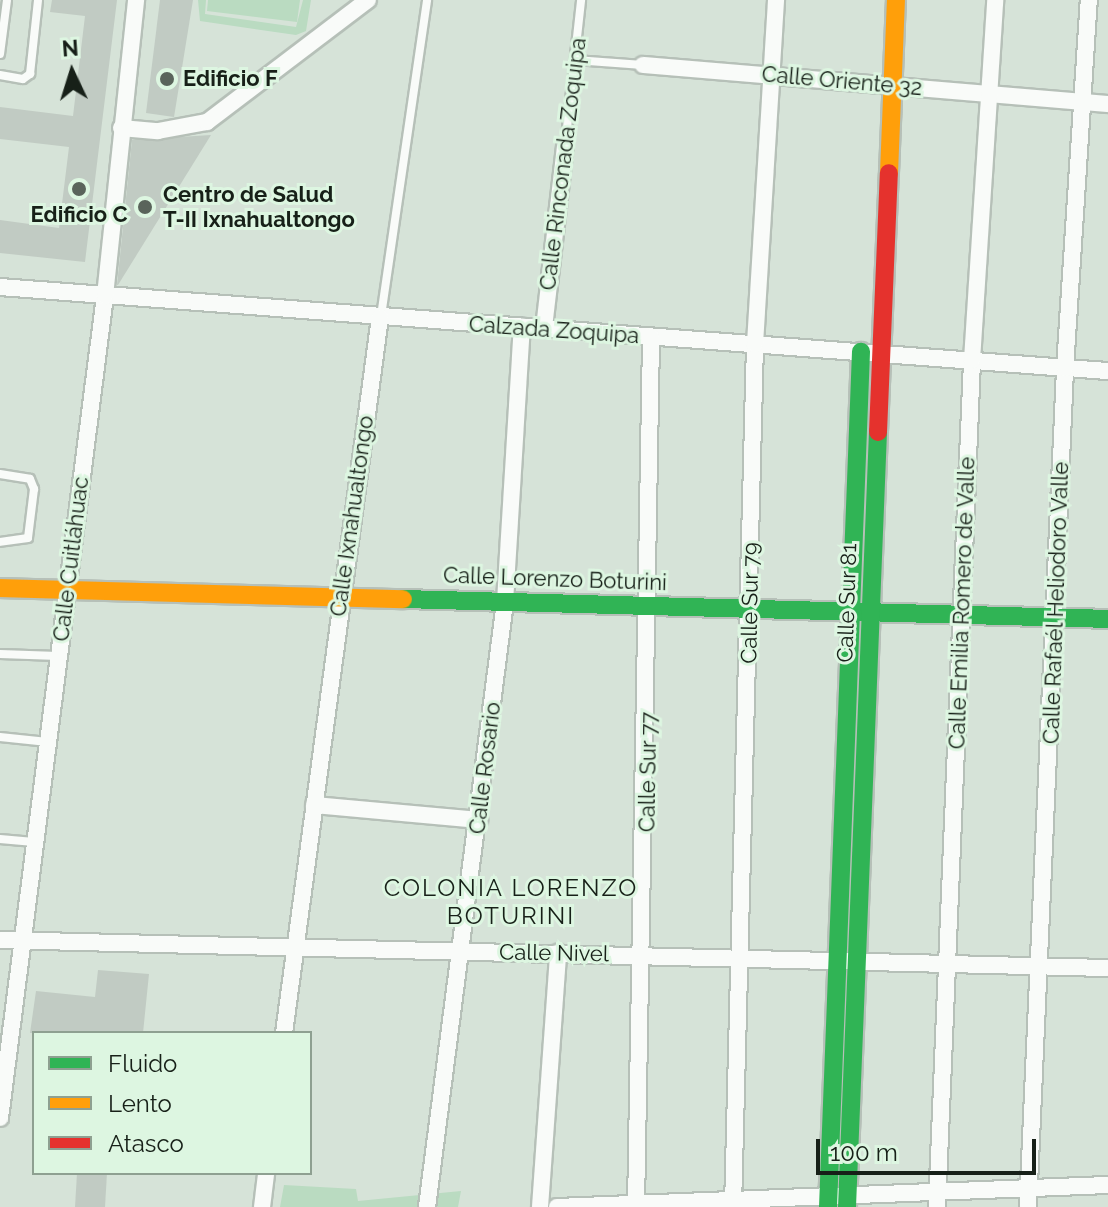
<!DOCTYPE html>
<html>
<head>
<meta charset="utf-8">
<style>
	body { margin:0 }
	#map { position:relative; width:1108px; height:1207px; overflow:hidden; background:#d6e3d8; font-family:Raleway,sans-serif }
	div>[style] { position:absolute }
	.green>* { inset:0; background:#badbc1 }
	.building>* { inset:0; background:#c1cbc3 }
	.roads { filter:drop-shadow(2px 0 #b6c0b8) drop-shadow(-2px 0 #b6c0b8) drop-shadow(0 2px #b6c0b8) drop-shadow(0 -2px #b6c0b8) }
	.lane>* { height:8px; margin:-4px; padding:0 4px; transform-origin:4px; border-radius:4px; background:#f9fbf9 }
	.street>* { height:16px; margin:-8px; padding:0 8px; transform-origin:8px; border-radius:8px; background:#f9fbf9 }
	.fast>* { height:18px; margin:-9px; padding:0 9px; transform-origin:9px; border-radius:9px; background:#30b455 }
	.slow>* { height:18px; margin:-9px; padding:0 9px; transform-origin:9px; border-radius:9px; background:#ff9f0a }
	.jam>* { height:18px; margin:-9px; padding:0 9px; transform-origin:9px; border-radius:9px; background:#e5322d }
	.dots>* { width:22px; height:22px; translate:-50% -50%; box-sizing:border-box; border:4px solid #ddf6e1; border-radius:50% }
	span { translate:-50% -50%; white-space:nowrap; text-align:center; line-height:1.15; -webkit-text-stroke:6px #ddf6e1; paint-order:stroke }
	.poi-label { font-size:22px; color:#172018; font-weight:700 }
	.left { translate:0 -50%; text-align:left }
	.street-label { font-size:22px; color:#172018 }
	.neighbourhood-label { font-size:24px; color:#172018; letter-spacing:2px }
	.legend { position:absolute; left:32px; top:1031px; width:280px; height:144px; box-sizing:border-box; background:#ddf6e1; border:2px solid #8ea091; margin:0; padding:10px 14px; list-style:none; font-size:24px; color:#172018 }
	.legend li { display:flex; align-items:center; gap:16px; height:40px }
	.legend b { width:40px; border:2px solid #8ea091 }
	.north { position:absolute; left:32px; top:32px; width:80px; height:80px; -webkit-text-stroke:6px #ddf6e1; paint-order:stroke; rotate:356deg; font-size:22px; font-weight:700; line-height:32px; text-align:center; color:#172018 }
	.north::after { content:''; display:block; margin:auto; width:28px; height:36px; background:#172018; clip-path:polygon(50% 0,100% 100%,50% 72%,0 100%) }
	.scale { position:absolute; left:816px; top:1139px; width:220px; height:36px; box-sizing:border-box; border:4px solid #172018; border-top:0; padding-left:10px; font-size:24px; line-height:28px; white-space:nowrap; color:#172018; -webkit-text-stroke:6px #ddf6e1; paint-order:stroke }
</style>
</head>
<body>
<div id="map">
	<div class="green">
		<i style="clip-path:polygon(198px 0,206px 0,205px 14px,296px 27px,303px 0,311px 0,306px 31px,296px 35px,200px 21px)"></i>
		<i style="clip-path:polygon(208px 0,300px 0,297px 22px,207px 11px)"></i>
		<i style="clip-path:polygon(284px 1185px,356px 1189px,358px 1201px,461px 1191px,458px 1207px,280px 1207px)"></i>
	</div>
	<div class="building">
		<i style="clip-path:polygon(52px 0,117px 0,85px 262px,0 253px,0 220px,59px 228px,69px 147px,0 139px,0 107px,73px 116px,85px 16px,50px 12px)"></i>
		<i style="clip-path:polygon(160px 0,193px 0,174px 117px,146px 113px)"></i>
		<i style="clip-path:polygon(211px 135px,118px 285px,117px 285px,132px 140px)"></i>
		<i style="clip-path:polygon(98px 970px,149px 974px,143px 1033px,30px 1033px,36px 991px,95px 997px)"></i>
		<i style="clip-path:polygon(77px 1173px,107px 1173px,105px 1207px,75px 1207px)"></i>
	</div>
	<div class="roads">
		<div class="lane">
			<i style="left:0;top:54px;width:54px;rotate:-82.6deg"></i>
			<i style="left:575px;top:60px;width:68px;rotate:4.2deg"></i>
			<i style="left:0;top:75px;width:23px;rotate:10deg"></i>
			<i style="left:23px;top:79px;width:9px;rotate:-36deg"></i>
			<i style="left:30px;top:74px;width:74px;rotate:-83.8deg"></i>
			<i style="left:565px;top:146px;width:147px;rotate:-83.7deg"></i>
			<i style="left:381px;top:316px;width:319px;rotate:-81.7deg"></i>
			<i style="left:0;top:474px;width:30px;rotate:9deg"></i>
			<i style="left:30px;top:479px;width:11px;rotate:68deg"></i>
			<i style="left:34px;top:489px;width:49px;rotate:97deg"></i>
			<i style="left:28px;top:538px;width:28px;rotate:172deg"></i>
			<i style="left:0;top:654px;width:58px;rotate:2deg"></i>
			<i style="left:0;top:737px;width:48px;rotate:5.9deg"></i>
			<i style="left:0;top:839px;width:34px;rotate:5deg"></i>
		</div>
		<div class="street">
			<i style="left:643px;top:65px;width:467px;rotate:4.8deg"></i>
			<i style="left:121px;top:128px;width:37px;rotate:5deg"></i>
			<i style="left:158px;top:131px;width:50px;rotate:-10.4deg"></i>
			<i style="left:207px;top:122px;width:202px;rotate:-37.2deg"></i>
			<i style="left:0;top:287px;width:1111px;rotate:4.34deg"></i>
			<i style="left:544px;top:328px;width:182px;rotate:-83.4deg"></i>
			<i style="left:314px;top:805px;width:166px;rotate:5.2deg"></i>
			<i style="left:0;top:940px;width:1108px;rotate:1.45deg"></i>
			<i style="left:284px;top:1033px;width:722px;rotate:-82.36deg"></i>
			<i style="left:0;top:1118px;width:829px;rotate:-82.72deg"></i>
			<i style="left:105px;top:296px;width:298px;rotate:-84deg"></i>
			<i style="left:262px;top:1207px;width:34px;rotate:-83deg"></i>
			<i style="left:427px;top:1207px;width:610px;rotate:-82.65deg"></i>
			<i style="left:505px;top:602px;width:276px;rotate:-86.5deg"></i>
			<i style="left:540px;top:1207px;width:255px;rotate:-85.9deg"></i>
			<i style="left:557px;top:1207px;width:551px;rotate:-2.29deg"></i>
			<i style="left:636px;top:1207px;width:870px;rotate:-89.01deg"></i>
			<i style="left:733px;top:1207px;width:863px;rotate:-88.54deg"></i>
			<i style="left:755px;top:344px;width:345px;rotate:-86.5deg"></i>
			<i style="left:937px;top:1207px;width:848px;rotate:-87.63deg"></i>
			<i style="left:972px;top:360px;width:361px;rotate:-86.3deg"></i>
			<i style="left:1028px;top:1207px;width:840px;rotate:-87.47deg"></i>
			<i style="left:1065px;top:368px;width:369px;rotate:-86.3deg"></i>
		</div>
		<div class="fast">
			<i style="left:403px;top:599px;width:705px;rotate:1.62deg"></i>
			<i style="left:828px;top:1207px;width:856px;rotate:-87.79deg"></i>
			<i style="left:847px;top:1207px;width:776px;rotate:-87.71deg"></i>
		</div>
		<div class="slow">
			<i style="left:889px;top:173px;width:173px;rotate:-87.7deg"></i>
			<i style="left:0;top:588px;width:403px;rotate:1.6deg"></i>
		</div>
		<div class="jam">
			<i style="left:878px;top:432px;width:259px;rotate:-87.6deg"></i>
		</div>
	</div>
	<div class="dots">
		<i style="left:167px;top:79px;background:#5a645b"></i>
		<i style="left:79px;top:189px;background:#5a645b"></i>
		<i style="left:145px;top:207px;background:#5a645b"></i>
	</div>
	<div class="poi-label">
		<span class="left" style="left:183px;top:79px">Edificio F</span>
		<span class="left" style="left:163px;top:207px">Centro de Salud<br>T-II Ixnahualtongo</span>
		<span style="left:79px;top:215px">Edificio C</span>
	</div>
	<div class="street-label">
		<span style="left:842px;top:81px;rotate:5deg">Calle Oriente 32</span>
		<span style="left:563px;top:164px;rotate:-83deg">Calle Rinconada Zoquipa</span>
		<span style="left:554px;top:330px;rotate:4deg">Calzada Zoquipa</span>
		<span style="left:352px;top:516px;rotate:-82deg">Calle Ixnahualtongo</span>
		<span style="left:71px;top:559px;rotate:-83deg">Calle Cuitláhuac</span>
		<span style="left:555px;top:579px;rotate:2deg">Calle Lorenzo Boturini</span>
		<span style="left:750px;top:603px;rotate:-89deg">Calle Sur 79</span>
		<span style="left:847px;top:603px;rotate:-88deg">Calle Sur 81</span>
		<span style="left:962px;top:603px;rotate:-88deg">Calle Emilia Romero de Valle</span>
		<span style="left:1056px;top:603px;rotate:-88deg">Calle Rafaél Heliodoro Valle</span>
		<span style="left:485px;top:768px;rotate:-83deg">Calle Rosario</span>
		<span style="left:648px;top:772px;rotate:-89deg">Calle Sur 77</span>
		<span style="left:554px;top:953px;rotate:1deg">Calle Nivel</span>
	</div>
	<div class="neighbourhood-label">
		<span style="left:511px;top:902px">COLONIA LORENZO<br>BOTURINI</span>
	</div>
	<ul class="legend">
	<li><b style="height:10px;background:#30b455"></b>Fluido</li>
	<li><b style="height:10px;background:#ff9f0a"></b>Lento</li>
	<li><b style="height:10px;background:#e5322d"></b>Atasco</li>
	</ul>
	<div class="north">N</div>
	<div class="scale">100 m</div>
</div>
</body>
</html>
